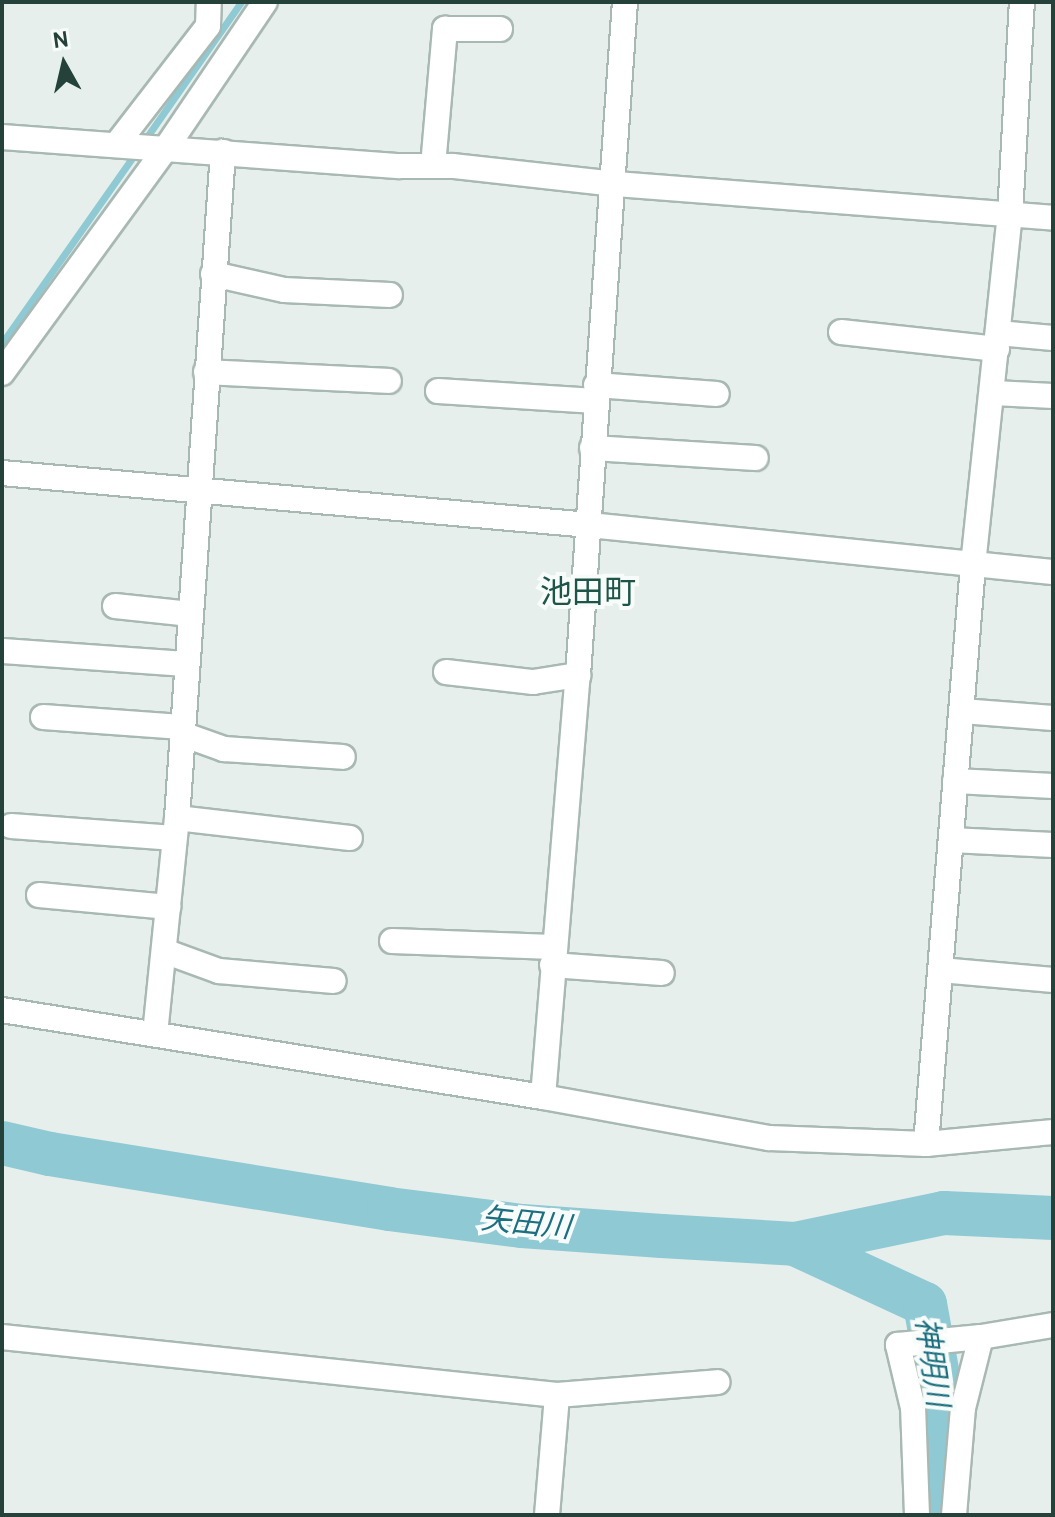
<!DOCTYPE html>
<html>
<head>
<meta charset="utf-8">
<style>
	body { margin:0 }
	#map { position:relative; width:1055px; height:1517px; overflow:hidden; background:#e6efeb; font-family:Cabin,"Noto Sans JP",sans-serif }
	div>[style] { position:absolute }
	.stream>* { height:7px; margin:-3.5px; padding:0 3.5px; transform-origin:3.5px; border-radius:3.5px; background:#8ec9d4 }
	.river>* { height:44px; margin:-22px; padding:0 22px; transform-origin:22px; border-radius:22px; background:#8ec9d4 }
	.roads { filter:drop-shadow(2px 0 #a8b8b2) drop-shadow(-2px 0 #a8b8b2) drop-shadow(0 2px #a8b8b2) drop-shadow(0 -2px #a8b8b2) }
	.minor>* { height:24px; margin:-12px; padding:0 12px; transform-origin:12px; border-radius:12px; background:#fff }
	span { translate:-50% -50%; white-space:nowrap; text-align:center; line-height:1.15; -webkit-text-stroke:8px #f7fbf9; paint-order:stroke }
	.water-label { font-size:30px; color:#1c6f80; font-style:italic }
	.quarter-label { font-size:32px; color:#1f5548 }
	.frame { position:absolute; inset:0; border:4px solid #24423a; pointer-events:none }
	.north { position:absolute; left:24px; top:24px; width:80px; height:80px; -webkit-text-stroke:6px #f7fbf9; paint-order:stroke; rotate:352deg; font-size:22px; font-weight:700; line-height:32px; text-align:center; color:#24423a }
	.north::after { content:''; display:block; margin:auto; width:28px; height:36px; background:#24423a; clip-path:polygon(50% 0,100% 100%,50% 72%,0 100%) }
</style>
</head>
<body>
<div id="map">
	<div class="stream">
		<i style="left:144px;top:141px;width:169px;rotate:-55.1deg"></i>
		<i style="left:2px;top:343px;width:235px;rotate:-54.9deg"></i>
	</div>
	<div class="river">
		<i style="left:2px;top:1143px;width:49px;rotate:12.9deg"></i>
		<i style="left:50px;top:1154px;width:343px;rotate:9.2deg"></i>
		<i style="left:389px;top:1209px;width:134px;rotate:7.3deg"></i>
		<i style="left:522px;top:1226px;width:140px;rotate:4.1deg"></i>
		<i style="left:662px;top:1236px;width:133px;rotate:3.4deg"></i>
		<i style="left:795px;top:1244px;width:152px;rotate:-11.8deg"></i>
		<i style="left:944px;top:1213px;width:109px;rotate:2.6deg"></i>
		<i style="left:795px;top:1244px;width:143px;rotate:24.8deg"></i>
		<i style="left:925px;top:1304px;width:96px;rotate:79.7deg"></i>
		<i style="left:942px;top:1398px;width:117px;rotate:93.4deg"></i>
	</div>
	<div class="roads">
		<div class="minor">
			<i style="left:2px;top:137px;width:399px;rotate:4.2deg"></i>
			<i style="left:400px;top:166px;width:53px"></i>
			<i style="left:453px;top:166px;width:163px;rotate:6.3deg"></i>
			<i style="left:615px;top:184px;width:439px;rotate:4.4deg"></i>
			<i style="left:116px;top:145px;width:150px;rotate:-52.3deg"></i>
			<i style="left:208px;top:26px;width:24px;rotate:-88deg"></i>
			<i style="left:433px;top:166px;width:138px;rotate:-85deg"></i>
			<i style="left:445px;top:29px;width:55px"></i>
			<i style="left:213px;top:274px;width:73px;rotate:12.7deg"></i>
			<i style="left:284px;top:290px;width:106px;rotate:2.7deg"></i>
			<i style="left:841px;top:332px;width:157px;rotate:6.2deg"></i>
			<i style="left:998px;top:333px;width:55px;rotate:5.2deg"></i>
			<i style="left:206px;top:372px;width:183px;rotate:2.8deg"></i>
			<i style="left:2px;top:373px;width:278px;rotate:-53.9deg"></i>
			<i style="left:166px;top:148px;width:176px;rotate:-55.9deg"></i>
			<i style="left:596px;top:385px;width:121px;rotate:4.3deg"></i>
			<i style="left:438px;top:391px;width:158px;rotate:3.6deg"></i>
			<i style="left:994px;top:393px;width:59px;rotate:2.9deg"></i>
			<i style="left:592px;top:448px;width:164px;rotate:3.5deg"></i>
			<i style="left:2px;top:473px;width:589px;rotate:5.06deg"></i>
			<i style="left:589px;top:525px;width:466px;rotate:5.8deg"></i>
			<i style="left:115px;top:606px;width:76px;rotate:6deg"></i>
			<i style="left:3px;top:651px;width:183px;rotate:4.1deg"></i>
			<i style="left:446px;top:672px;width:88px;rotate:6.6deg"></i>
			<i style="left:533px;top:682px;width:46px;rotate:-8.8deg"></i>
			<i style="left:962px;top:711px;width:91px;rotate:4.4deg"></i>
			<i style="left:43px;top:717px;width:139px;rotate:4.1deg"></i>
			<i style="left:182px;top:734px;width:45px;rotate:19.7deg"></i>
			<i style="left:224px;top:749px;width:119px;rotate:3.8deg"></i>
			<i style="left:955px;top:781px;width:98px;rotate:2.9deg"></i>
			<i style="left:177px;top:818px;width:174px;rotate:6.6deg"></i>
			<i style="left:11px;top:826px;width:164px;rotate:4.2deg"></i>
			<i style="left:951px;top:840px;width:102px;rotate:2.8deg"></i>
			<i style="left:39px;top:895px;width:130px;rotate:5.3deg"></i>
			<i style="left:392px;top:941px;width:161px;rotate:2.1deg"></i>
			<i style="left:164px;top:951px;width:59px;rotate:20deg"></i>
			<i style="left:219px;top:971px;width:115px;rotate:5deg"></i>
			<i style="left:552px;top:965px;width:110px;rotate:4.2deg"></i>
			<i style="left:941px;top:970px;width:112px;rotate:5.1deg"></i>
			<i style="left:2px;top:1010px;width:548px;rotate:9.14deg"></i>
			<i style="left:543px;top:1097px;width:230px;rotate:10.3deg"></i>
			<i style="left:769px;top:1138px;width:157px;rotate:2.2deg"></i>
			<i style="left:926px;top:1144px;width:128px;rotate:-5.4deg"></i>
			<i style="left:155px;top:1034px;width:217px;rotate:-84.2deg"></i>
			<i style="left:177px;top:818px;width:668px;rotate:-86.05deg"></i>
			<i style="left:543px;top:1097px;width:423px;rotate:-85.3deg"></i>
			<i style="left:578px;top:675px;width:675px;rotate:-86.01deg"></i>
			<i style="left:926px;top:1144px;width:581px;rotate:-85.36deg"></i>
			<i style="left:973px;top:565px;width:352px;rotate:-84deg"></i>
			<i style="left:1010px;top:215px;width:213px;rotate:-86.8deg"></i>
			<i style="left:2px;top:1337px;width:558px;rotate:5.97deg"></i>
			<i style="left:557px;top:1395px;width:161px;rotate:-4.6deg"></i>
			<i style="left:547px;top:1515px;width:120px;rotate:-85.2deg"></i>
			<i style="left:917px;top:1515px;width:107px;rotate:-92.1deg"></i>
			<i style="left:913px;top:1408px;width:65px;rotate:-103.4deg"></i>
			<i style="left:898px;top:1345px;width:83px;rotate:-5.5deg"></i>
			<i style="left:954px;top:1515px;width:107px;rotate:-85.2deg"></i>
			<i style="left:963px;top:1408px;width:73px;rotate:-75.8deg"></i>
			<i style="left:981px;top:1337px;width:73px;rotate:-9.5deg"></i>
		</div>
	</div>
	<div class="water-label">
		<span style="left:526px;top:1223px;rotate:6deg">矢田川</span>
		<span style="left:932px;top:1362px;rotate:82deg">神明川</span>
	</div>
	<div class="quarter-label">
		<span style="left:588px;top:592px">池田町</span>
	</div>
	<div class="frame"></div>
	<div class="north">N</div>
</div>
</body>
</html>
